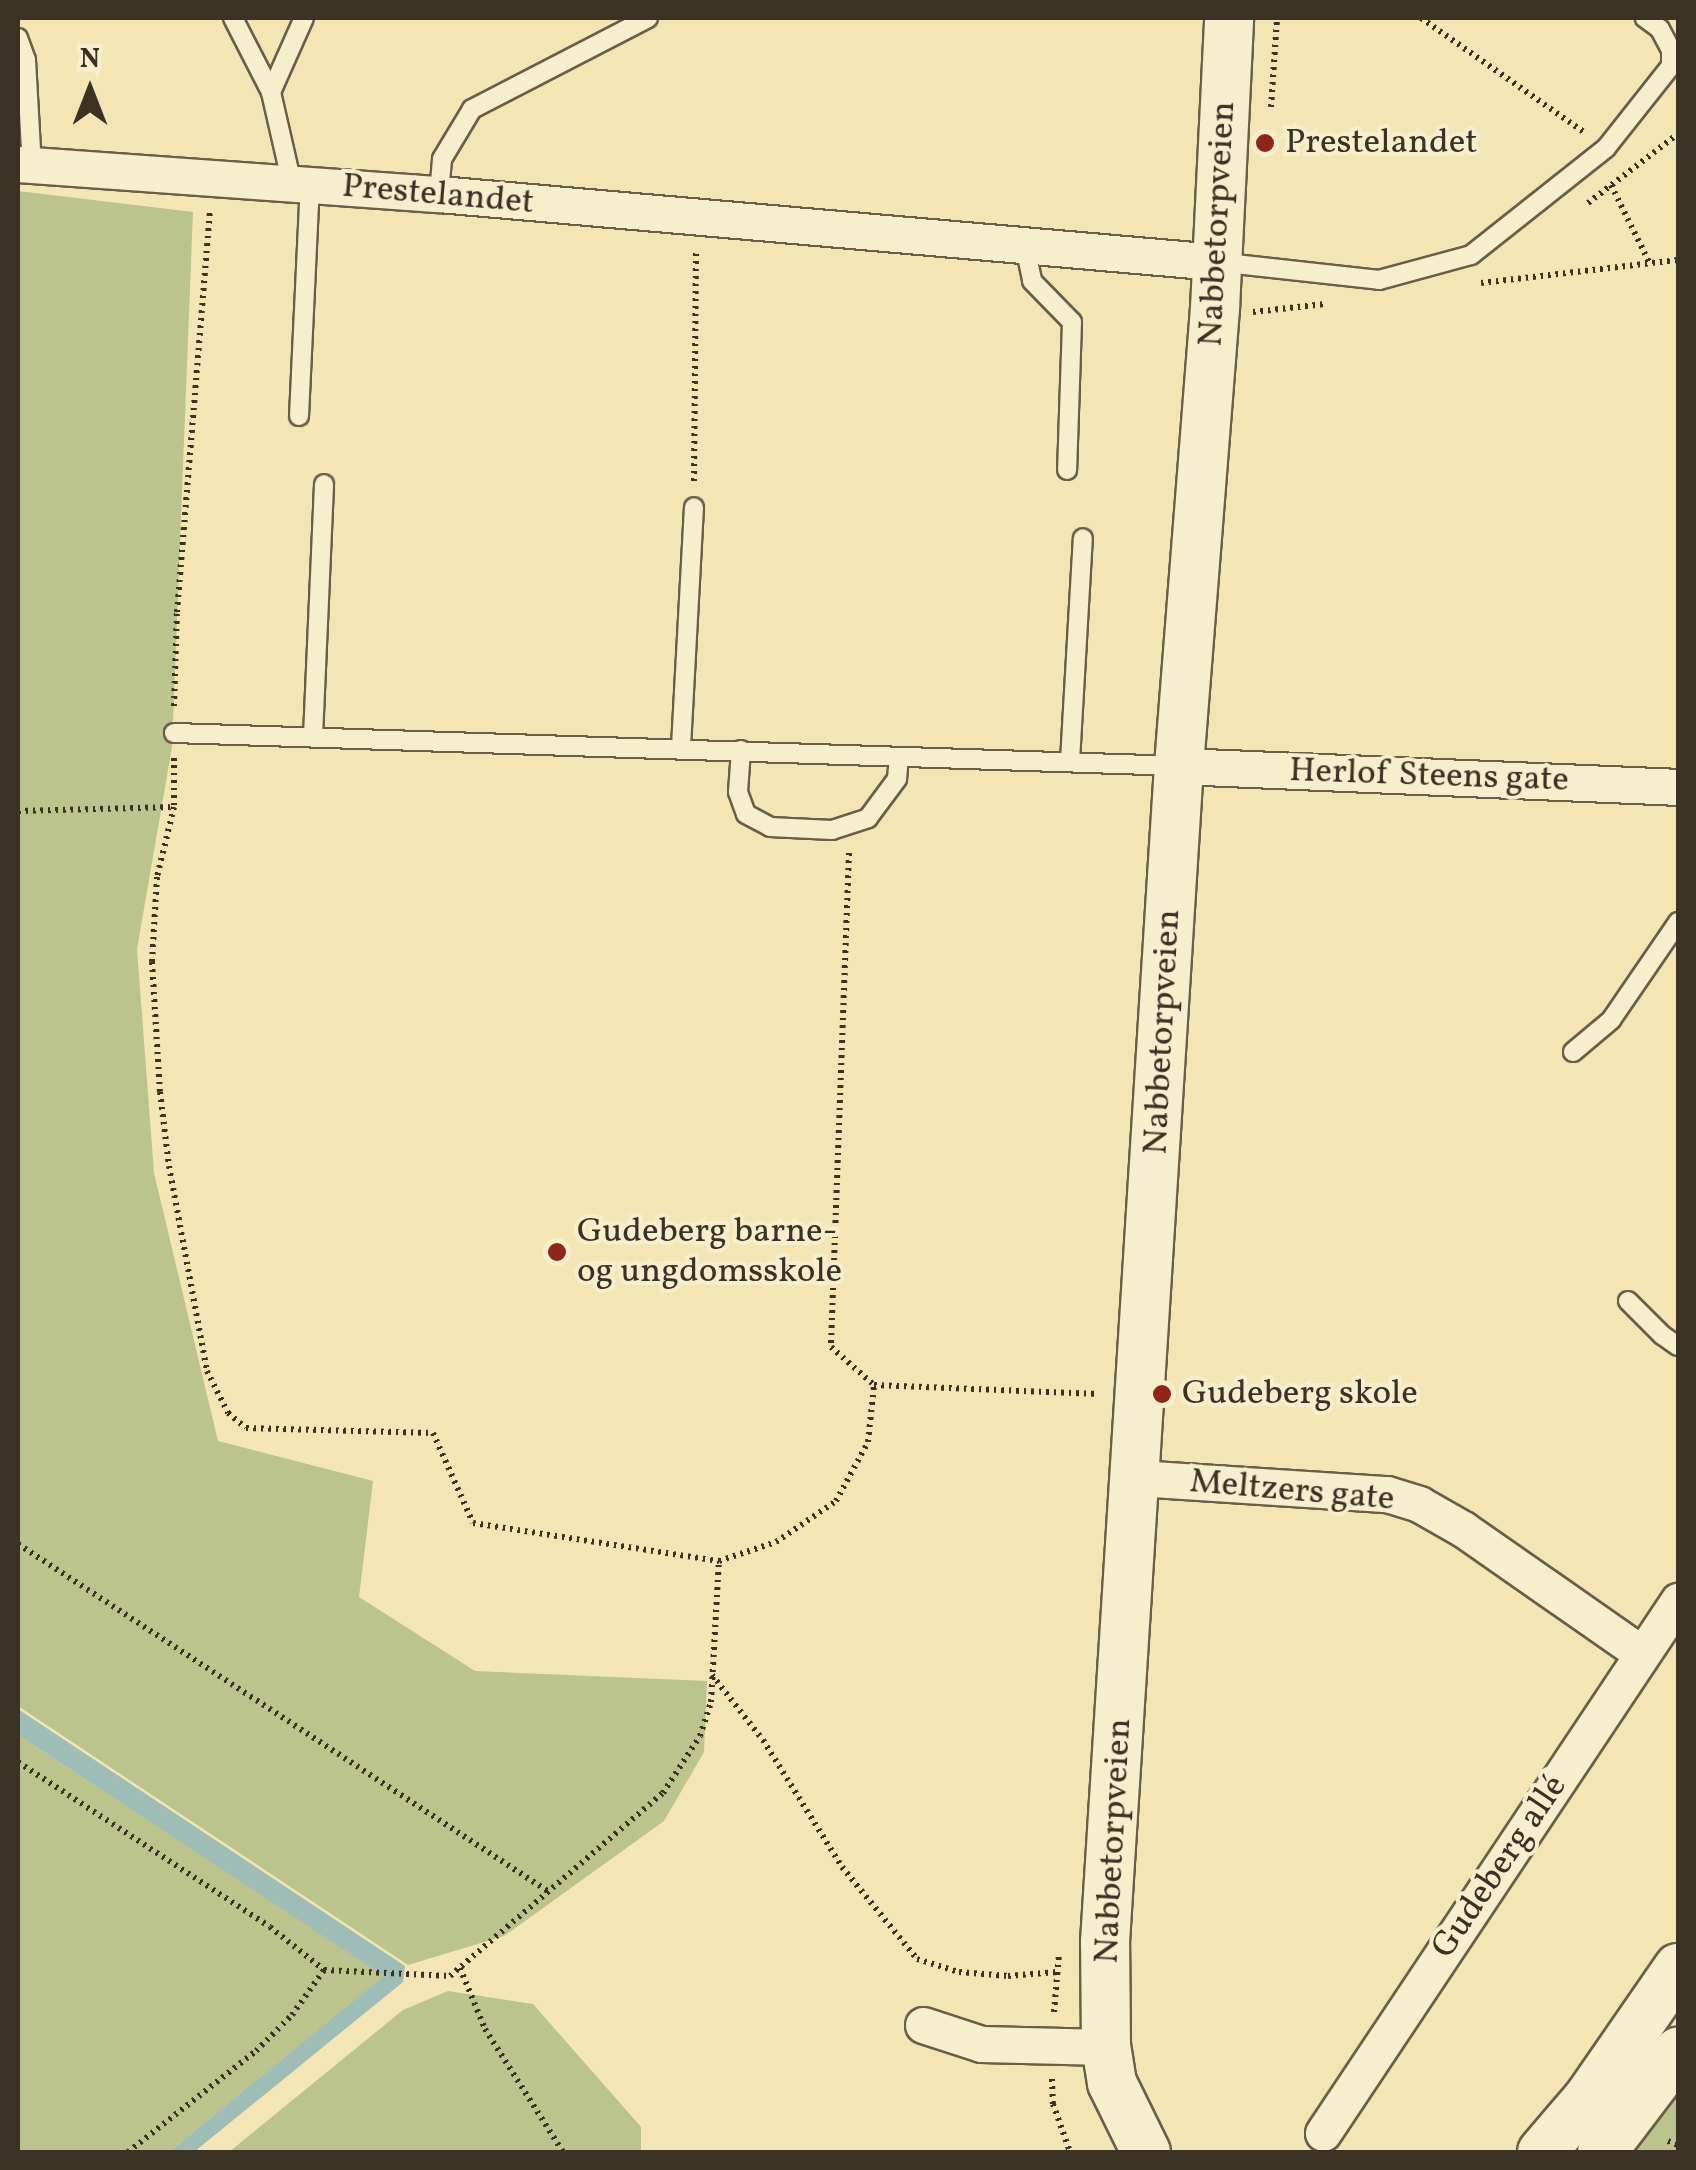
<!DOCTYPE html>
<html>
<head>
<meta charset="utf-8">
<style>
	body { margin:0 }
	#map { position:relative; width:1696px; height:2170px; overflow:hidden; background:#f3e5b4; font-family:Vollkorn,serif }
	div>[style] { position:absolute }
	.green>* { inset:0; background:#bbc48c }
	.water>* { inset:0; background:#9ebdb6 }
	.path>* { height:6px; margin-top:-3px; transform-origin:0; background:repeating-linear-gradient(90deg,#3b3124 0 2.5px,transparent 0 7.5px) }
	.roads { filter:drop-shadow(2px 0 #695e48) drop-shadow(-2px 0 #695e48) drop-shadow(0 2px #695e48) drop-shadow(0 -2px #695e48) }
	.lane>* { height:18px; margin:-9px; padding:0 9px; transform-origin:9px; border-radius:9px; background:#f7eece }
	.street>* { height:35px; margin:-17.5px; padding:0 17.5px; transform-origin:17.5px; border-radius:17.5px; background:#f7eece }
	.secondary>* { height:48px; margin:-24px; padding:0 24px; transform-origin:24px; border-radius:24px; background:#f7eece }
	.dots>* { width:28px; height:28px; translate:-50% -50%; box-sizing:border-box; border:5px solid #f7eece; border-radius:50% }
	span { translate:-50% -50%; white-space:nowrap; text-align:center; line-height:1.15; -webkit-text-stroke:8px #f7eece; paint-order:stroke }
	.poi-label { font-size:35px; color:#3b3124 }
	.left { translate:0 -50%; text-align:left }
	.street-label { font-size:35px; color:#3b3124 }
	.frame { position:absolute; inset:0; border:20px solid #3b3124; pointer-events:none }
	.north { position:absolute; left:40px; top:40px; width:100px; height:100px; -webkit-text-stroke:8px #f7eece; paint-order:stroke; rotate:0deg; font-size:28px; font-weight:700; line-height:40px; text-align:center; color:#3b3124 }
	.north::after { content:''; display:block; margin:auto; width:35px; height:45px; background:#3b3124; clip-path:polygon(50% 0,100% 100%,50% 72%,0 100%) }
</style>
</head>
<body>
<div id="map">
	<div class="green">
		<i style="clip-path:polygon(18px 191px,193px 212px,172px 747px,137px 949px,154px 1173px,218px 1441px,373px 1481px,359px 1597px,475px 1671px,707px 1681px,704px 1752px,664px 1821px,504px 1936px,408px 1965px,18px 1706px)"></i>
		<i style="clip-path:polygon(18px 1735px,385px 1976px,169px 2152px,18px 2152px)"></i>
		<i style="clip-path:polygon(448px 1991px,533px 2004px,641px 2127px,641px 2152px,229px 2152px,403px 2010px)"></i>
		<i style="clip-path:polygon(1678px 2086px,1678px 2152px,1630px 2152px)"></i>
	</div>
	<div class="water">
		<i style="clip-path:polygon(18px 1709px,405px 1966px,403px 1982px,194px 2152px,169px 2152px,384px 1976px,18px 1735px)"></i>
	</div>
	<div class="path">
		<i style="left:1421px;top:18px;width:200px;rotate:35deg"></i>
		<i style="left:1271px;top:107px;width:89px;rotate:-86.1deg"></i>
		<i style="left:1611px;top:185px;width:86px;rotate:63.7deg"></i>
		<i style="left:1588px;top:203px;width:113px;rotate:-37.5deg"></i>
		<i style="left:1481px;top:283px;width:198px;rotate:-6.7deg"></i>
		<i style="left:1253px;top:312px;width:72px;rotate:-6.3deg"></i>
		<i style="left:694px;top:481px;width:228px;rotate:-89.5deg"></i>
		<i style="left:174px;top:706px;width:94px;rotate:-88.2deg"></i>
		<i style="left:177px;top:612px;width:403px;rotate:-85.3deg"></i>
		<i style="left:174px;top:758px;width:49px;rotate:90deg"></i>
		<i style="left:174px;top:807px;width:72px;rotate:103.7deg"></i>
		<i style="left:157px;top:877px;width:85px;rotate:93.4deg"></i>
		<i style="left:152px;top:962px;width:130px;rotate:86.5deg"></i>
		<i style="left:160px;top:1092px;width:75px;rotate:83.1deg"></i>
		<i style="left:169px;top:1166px;width:208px;rotate:79.5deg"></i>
		<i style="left:207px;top:1371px;width:47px;rotate:63.4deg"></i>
		<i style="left:228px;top:1413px;width:23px;rotate:40deg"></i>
		<i style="left:246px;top:1428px;width:187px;rotate:1.5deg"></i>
		<i style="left:433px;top:1433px;width:98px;rotate:66deg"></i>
		<i style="left:473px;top:1523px;width:249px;rotate:8.8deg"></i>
		<i style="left:719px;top:1561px;width:60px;rotate:-18.4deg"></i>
		<i style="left:776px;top:1542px;width:73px;rotate:-34.3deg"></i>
		<i style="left:836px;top:1501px;width:67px;rotate:-61.5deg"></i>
		<i style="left:868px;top:1442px;width:57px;rotate:-84deg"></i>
		<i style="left:874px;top:1385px;width:225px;rotate:2.3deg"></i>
		<i style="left:18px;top:811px;width:156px;rotate:-1.5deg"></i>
		<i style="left:849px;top:853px;width:494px;rotate:92.1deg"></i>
		<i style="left:831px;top:1347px;width:57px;rotate:41.5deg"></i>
		<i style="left:18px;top:1544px;width:635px;rotate:33.24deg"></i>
		<i style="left:712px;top:1675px;width:83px;rotate:51.9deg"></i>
		<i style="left:763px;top:1740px;width:150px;rotate:58.1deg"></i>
		<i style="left:842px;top:1867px;width:119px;rotate:50.8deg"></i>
		<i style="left:917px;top:1959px;width:44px;rotate:17.2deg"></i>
		<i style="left:959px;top:1972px;width:49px;rotate:4.7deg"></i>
		<i style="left:1008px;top:1976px;width:50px;rotate:-4.6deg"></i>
		<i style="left:18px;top:1762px;width:301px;rotate:33.2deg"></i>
		<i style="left:270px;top:1927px;width:69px;rotate:38.5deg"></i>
		<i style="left:324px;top:1970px;width:126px;rotate:2.7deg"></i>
		<i style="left:450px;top:1976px;width:281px;rotate:-40.7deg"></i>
		<i style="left:663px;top:1793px;width:68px;rotate:-57deg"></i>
		<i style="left:700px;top:1736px;width:36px;rotate:-72deg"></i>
		<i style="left:711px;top:1702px;width:141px;rotate:-86.8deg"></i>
		<i style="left:460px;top:1968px;width:66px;rotate:67.7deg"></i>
		<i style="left:485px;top:2029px;width:146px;rotate:57.6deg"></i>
		<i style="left:1054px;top:2012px;width:58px;rotate:-85.1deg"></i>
		<i style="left:1052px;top:2079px;width:25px;rotate:88deg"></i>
		<i style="left:1053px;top:2104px;width:51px;rotate:70.5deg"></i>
		<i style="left:1668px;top:2141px;width:11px;rotate:22deg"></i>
		<i style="left:128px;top:2152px;width:163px;rotate:-38.3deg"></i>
		<i style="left:256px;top:2051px;width:51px;rotate:-45deg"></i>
		<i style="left:292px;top:2015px;width:55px;rotate:-54.6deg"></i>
	</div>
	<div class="roads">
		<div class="lane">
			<i style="left:233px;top:18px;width:83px;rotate:62.8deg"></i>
			<i style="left:18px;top:38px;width:23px;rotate:70deg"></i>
			<i style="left:26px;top:60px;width:106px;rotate:86.8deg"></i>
			<i style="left:292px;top:184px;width:94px;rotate:-102.9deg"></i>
			<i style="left:271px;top:92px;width:81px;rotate:-66deg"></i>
			<i style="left:439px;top:194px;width:35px;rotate:-85deg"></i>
			<i style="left:442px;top:159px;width:58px;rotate:-59deg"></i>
			<i style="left:472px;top:109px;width:198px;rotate:-27.3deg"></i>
			<i style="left:1024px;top:242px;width:40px;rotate:78deg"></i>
			<i style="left:1032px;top:281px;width:57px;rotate:45.7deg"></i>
			<i style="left:1072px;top:322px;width:148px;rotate:91.9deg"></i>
			<i style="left:1217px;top:262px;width:163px;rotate:6.3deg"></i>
			<i style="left:1379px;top:280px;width:95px;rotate:-15.2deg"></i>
			<i style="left:1471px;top:255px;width:172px;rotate:-38.4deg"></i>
			<i style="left:1606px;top:148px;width:105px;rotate:-51.6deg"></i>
			<i style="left:1671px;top:66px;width:16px;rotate:-90deg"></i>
			<i style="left:1671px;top:50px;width:24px;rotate:-118deg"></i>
			<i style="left:1660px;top:29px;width:19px;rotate:-144deg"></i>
			<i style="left:299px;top:416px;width:231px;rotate:-87.3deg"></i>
			<i style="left:174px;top:733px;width:1005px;rotate:1.88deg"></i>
			<i style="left:313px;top:737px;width:253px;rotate:-87.5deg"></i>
			<i style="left:681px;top:747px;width:240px;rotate:-86.9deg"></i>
			<i style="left:741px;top:750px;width:42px;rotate:94.1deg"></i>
			<i style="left:738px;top:792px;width:23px;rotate:70deg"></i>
			<i style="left:746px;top:814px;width:27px;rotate:28deg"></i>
			<i style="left:770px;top:827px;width:62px;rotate:2.8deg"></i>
			<i style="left:832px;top:830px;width:38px;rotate:-18deg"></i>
			<i style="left:868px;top:818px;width:49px;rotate:-53.4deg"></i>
			<i style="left:897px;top:779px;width:22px;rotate:-85deg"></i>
			<i style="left:1070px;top:761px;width:223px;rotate:-86.7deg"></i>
			<i style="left:1573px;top:1052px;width:50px;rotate:-40.1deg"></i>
			<i style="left:1611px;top:1020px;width:119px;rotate:-55.6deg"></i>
			<i style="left:1628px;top:1301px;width:48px;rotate:45deg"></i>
			<i style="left:1662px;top:1335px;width:19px;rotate:35deg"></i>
		</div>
		<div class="street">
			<i style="left:18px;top:164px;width:422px;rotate:4.1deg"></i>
			<i style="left:439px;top:194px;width:780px;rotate:5deg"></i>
			<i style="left:1179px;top:766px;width:499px;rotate:2.4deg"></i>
			<i style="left:1137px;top:1478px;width:251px;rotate:3.7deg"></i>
			<i style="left:1387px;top:1494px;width:34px;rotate:17deg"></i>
			<i style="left:1419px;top:1504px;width:51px;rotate:29.6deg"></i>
			<i style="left:1463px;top:1529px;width:218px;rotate:34.9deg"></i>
			<i style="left:923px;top:2025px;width:61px;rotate:18.1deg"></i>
			<i style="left:981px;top:2044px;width:125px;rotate:1.4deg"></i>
			<i style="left:1323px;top:2133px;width:640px;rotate:-56.29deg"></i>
		</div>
		<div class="secondary">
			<i style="left:1146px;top:2152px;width:77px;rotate:-116.2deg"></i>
			<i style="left:1112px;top:2083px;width:36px;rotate:-99deg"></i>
			<i style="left:1106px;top:2047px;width:105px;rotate:-90.5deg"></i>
			<i style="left:1105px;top:1942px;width:1178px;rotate:-86.4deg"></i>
			<i style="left:1179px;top:766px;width:459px;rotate:-85.5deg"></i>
			<i style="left:1215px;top:308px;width:290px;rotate:-87.2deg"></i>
			<i style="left:1542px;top:2152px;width:72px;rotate:-49.5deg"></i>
			<i style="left:1589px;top:2097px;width:157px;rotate:-55.4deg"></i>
			<i style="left:1602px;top:2152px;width:126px;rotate:-52.8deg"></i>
		</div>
	</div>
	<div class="dots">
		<i style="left:1265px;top:143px;background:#8f2418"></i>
		<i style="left:557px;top:1252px;background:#8f2418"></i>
		<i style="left:1162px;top:1394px;background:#8f2418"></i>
	</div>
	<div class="poi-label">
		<span class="left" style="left:1285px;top:143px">Prestelandet</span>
		<span class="left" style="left:577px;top:1252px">Gudeberg barne-<br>og ungdomsskole</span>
		<span class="left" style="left:1182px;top:1394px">Gudeberg skole</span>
	</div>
	<div class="street-label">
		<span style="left:438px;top:195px;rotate:5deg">Prestelandet</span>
		<span style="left:1218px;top:224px;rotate:-87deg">Nabbetorpveien</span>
		<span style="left:1429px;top:776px;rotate:2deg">Herlof Steens gate</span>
		<span style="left:1163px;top:1032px;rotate:-87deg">Nabbetorpveien</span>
		<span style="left:1292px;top:1491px;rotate:5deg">Meltzers gate</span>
		<span style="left:1114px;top:1841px;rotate:-87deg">Nabbetorpveien</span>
		<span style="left:1500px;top:1867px;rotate:-56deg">Gudeberg allé</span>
	</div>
	<div class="frame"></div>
	<div class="north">N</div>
</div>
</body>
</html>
